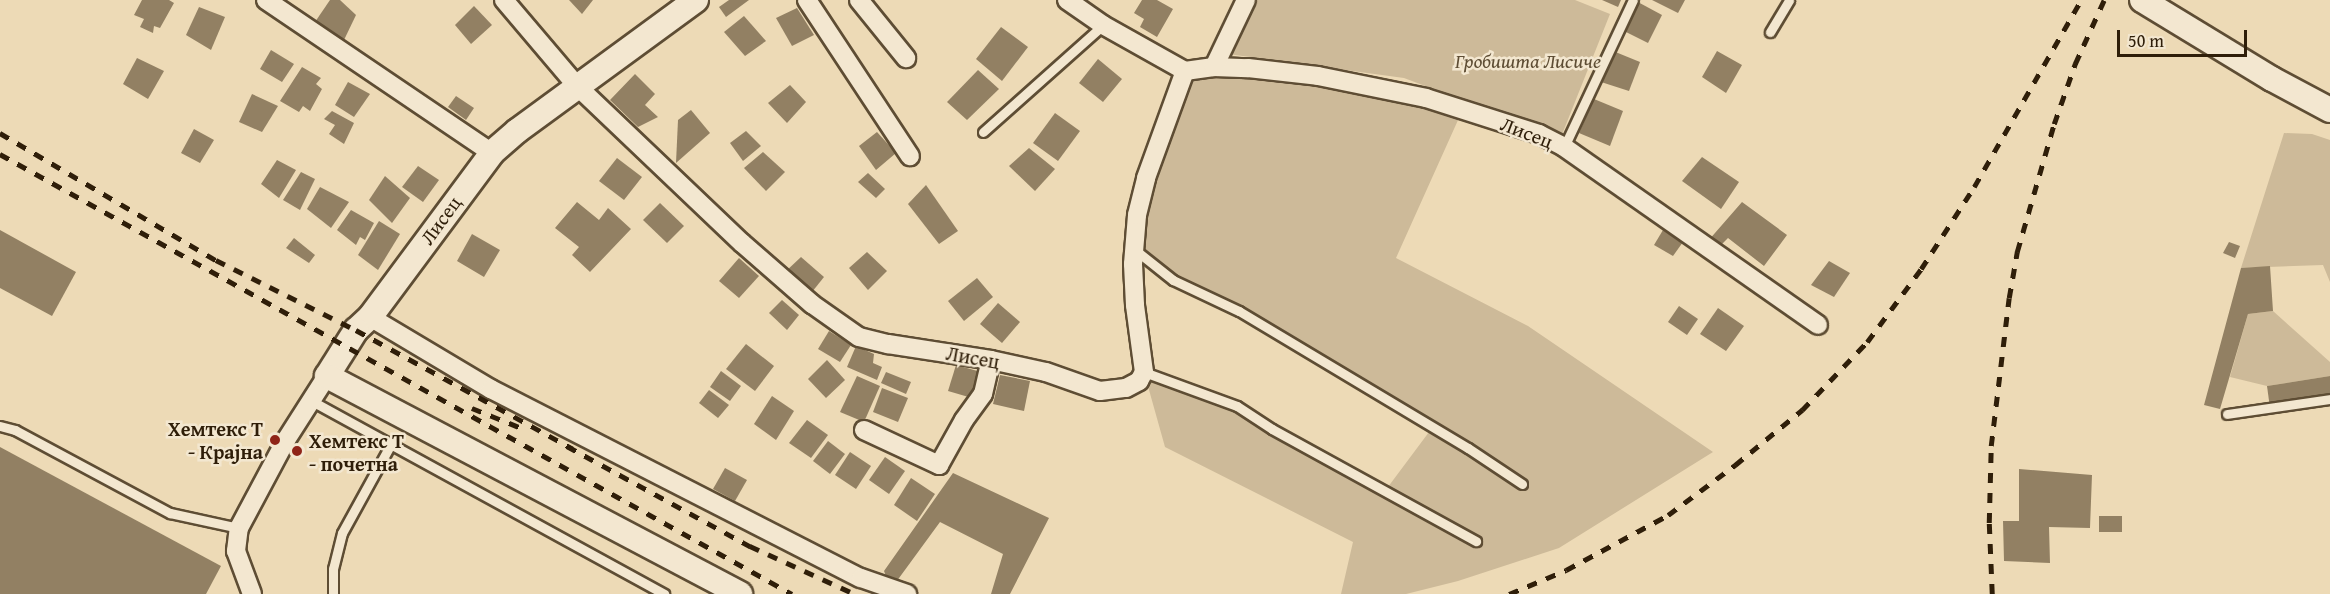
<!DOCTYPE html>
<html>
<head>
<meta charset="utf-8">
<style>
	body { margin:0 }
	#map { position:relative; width:2330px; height:594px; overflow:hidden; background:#eddab6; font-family:"Gentium Book Plus",serif }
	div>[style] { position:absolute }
	.green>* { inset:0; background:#cdba99 }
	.building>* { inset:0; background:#928063 }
	.roads { filter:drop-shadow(2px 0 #5e4d34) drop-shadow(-2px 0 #5e4d34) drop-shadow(0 2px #5e4d34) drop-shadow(0 -2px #5e4d34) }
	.service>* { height:9px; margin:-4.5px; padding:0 4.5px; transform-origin:4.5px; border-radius:4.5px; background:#f3e7d0 }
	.minor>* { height:18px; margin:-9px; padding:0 9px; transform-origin:9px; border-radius:9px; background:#f3e7d0 }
	.tertiary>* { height:24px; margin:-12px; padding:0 12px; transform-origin:12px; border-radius:12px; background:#f3e7d0 }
	.rail>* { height:4.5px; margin-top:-2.25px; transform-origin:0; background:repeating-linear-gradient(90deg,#2f1e09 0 10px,transparent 0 20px) }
	.dots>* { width:16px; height:16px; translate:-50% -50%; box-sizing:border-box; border:3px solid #f3e7d0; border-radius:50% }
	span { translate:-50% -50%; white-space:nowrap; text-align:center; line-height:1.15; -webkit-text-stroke:5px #f3e7d0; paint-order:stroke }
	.park-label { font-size:20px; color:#5e4d34; font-style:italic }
	.street-label { font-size:20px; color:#2f1e09 }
	.poi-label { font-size:20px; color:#2f1e09; font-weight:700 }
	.right { translate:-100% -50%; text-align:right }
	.left { translate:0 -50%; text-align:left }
	.scale { position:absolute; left:2117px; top:30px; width:130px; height:27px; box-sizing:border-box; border:3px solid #2f1e09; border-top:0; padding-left:8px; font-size:18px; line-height:21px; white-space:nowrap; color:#2f1e09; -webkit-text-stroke:4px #f3e7d0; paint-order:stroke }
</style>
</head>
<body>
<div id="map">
	<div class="green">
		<i style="clip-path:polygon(1257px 0,1575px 0,1610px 14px,1561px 137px,1404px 78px,1228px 54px)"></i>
		<i style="clip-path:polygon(1214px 67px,1463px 109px,1396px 258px,1528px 326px,1713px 452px,1559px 548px,1458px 581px,1406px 594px,1341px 594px,1353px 542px,1165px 447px,1144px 372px,1237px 406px,1385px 491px,1432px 428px,1288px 342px,1187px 287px,1134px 249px,1185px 71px)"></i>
		<i style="clip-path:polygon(2284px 133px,2312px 134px,2330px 140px,2330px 282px,2323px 265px,2241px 268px)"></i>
		<i style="clip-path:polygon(2273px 311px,2330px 362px,2330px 376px,2267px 386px,2230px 377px,2248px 314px)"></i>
	</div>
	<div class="building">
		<i style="clip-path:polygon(142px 0,169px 0,174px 3px,160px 28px,154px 26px,153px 33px,140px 27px,144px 19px,134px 15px)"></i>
		<i style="clip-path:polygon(330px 0,340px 0,356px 15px,344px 40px,315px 22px)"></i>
		<i style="clip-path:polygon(569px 0,593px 0,582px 14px)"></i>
		<i style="clip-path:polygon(729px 0,749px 0,726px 17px,719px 7px)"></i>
		<i style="clip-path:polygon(1142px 0,1157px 0,1173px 9px,1157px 37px,1140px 27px,1144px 19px,1134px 13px)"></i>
		<i style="clip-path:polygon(1602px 0,1621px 0,1618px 7px)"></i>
		<i style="clip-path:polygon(1652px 0,1685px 0,1678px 13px)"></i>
		<i style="clip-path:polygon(1636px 1px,1662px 15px,1648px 43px,1622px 30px)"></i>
		<i style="clip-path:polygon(474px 6px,492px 25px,471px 44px,455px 25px)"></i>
		<i style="clip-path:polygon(199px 7px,225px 17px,211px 50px,186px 35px)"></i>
		<i style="clip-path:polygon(797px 8px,814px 35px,792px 46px,776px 18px)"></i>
		<i style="clip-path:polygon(744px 16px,766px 41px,745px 56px,724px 32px)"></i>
		<i style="clip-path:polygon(1001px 27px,1028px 47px,1002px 81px,976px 59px)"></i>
		<i style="clip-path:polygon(271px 50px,294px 64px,282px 82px,260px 69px)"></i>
		<i style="clip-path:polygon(1613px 51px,1640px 62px,1629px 91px,1601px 82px)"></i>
		<i style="clip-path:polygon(1717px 51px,1742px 65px,1726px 93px,1702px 77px)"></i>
		<i style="clip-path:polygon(137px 58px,164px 71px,148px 99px,123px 84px)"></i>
		<i style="clip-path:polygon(1098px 59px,1122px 79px,1103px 102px,1079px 83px)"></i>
		<i style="clip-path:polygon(302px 67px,321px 78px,316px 84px,322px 89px,310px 111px,303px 106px,299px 112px,280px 101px)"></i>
		<i style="clip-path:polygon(978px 70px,999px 89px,967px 120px,947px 102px)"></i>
		<i style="clip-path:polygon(635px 74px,655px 94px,645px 105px,658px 117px,638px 127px,610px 100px)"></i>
		<i style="clip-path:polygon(348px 82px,370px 94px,354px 117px,335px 105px)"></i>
		<i style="clip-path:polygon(790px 85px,806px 102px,787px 123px,768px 103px)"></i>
		<i style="clip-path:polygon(252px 94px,278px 106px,262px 132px,239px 122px)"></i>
		<i style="clip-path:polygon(456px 96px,474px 108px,466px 120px,448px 107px)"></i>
		<i style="clip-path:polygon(1594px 99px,1623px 111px,1610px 146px,1579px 133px)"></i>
		<i style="clip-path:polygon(691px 110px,710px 133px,676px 163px,678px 120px)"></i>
		<i style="clip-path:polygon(332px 111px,354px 123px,344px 144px,329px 134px,335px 125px,324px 119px)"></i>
		<i style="clip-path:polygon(1055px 113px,1080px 131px,1058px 161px,1033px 143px)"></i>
		<i style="clip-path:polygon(194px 129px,214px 140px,200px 163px,181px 153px)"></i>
		<i style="clip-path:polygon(746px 131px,761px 146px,743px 161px,730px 143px)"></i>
		<i style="clip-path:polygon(877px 132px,896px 153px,876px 170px,859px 146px)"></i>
		<i style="clip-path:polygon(1029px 148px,1055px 169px,1035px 191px,1009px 166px)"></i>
		<i style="clip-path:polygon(763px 152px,785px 172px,766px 191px,744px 168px)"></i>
		<i style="clip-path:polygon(1702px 157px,1739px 182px,1721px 209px,1682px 181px)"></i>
		<i style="clip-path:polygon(617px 158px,642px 177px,624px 200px,599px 181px)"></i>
		<i style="clip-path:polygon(277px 160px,296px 170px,279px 198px,261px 184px)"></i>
		<i style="clip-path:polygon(418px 166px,439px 180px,423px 202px,402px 187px)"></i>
		<i style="clip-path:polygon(301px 172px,315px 179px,300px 210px,283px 200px)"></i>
		<i style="clip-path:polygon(868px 173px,885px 189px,876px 198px,858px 182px)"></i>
		<i style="clip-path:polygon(385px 176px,410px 198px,392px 223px,369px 200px)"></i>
		<i style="clip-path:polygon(926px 185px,958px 231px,939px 244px,908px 204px)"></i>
		<i style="clip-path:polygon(320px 187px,349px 202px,331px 228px,307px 209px)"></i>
		<i style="clip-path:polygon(577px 202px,599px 220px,608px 208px,631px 229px,590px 272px,572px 255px,579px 247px,555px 228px)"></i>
		<i style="clip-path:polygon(1742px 202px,1787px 235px,1764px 266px,1728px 238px,1717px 249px,1708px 241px)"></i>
		<i style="clip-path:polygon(660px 203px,684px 226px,667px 243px,643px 220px)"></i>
		<i style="clip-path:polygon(351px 210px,374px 223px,365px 240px,360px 237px,356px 245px,337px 230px)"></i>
		<i style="clip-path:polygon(379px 221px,400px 234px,378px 270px,358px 255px)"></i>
		<i style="clip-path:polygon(0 230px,76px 272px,52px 316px,0 288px)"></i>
		<i style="clip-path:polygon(1663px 230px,1683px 242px,1673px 256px,1654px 245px)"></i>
		<i style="clip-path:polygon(472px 234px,500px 250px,484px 277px,457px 261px)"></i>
		<i style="clip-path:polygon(294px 238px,315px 255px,309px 263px,286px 248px)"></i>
		<i style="clip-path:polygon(2229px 242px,2240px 246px,2235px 258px,2223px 253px)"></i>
		<i style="clip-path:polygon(867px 252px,887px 271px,868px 290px,849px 268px)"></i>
		<i style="clip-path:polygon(801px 257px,824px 277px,808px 297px,784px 273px)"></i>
		<i style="clip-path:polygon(739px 258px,759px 276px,739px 298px,719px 281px)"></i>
		<i style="clip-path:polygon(1829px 261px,1850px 273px,1834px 297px,1811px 285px)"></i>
		<i style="clip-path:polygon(2270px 266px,2273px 311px,2248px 314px,2220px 409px,2204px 405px,2241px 268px)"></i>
		<i style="clip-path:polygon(977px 278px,993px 297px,964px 321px,948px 301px)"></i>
		<i style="clip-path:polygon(782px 300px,799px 315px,787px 330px,769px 313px)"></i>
		<i style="clip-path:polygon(998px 303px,1020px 322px,1002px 343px,980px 324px)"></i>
		<i style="clip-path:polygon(1679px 306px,1698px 319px,1687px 335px,1668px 322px)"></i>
		<i style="clip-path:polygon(1718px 308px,1744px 326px,1726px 351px,1700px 334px)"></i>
		<i style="clip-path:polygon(829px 331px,851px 345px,840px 362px,818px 349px)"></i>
		<i style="clip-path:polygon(746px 344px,774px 366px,755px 391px,726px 369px)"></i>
		<i style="clip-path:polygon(856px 346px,874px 354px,873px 363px,882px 367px,877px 380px,847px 367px)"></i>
		<i style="clip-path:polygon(827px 360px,845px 380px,826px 398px,808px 379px)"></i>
		<i style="clip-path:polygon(956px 365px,981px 372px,972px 398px,948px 391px)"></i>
		<i style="clip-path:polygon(721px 371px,741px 386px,730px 401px,710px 387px)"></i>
		<i style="clip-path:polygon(886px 372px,911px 382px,906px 394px,881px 383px)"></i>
		<i style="clip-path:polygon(1000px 375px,1030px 381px,1024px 411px,993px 404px)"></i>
		<i style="clip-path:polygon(857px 376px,880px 386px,864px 422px,840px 412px)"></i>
		<i style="clip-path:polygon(2330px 376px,2330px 399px,2270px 408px,2267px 386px)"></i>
		<i style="clip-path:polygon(882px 388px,908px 398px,898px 422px,873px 412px)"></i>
		<i style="clip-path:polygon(709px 390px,729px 405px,718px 418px,699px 403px)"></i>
		<i style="clip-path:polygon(772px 396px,794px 411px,776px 440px,754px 424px)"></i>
		<i style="clip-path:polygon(807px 420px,828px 435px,811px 458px,789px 443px)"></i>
		<i style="clip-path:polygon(828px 441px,845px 454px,830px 474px,813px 461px)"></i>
		<i style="clip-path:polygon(0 447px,221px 566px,206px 594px,0 594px)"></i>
		<i style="clip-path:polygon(850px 452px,871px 466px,856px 489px,835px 475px)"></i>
		<i style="clip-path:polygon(885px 457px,905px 471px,889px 494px,869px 480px)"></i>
		<i style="clip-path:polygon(725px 468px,747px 480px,735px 501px,713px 489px)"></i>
		<i style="clip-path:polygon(2019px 469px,2092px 475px,2090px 528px,2049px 527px,2050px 563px,2004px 561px,2003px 521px,2019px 521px)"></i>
		<i style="clip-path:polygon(953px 473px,1049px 518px,1010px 594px,991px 594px,1003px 554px,940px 522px,891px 589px,884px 571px)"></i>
		<i style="clip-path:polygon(911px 478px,935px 494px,917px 521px,894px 505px)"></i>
		<i style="clip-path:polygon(2099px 516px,2122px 516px,2122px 532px,2099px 532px)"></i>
	</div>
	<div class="roads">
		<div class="service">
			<i style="left:1770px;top:32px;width:37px;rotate:-59deg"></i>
			<i style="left:983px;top:132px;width:161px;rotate:-41.7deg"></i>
			<i style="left:1564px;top:147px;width:162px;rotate:-64.9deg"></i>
			<i style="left:1134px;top:249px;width:50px;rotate:38.5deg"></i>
			<i style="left:1173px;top:280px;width:73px;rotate:25.2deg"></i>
			<i style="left:1239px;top:311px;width:267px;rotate:30.9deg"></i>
			<i style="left:1468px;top:448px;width:65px;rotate:33.7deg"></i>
			<i style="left:1144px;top:372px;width:99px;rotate:20.1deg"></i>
			<i style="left:1237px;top:406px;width:42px;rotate:33.3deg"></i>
			<i style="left:1272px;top:429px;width:233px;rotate:28.8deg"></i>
			<i style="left:310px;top:400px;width:404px;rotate:28.7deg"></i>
			<i style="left:2227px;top:414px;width:104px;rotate:-8.3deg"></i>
			<i style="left:0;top:426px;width:16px;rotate:15deg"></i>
			<i style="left:15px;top:430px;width:176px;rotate:28.2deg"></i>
			<i style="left:170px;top:513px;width:71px;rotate:12.3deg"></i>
			<i style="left:333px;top:594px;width:25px;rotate:-90deg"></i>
			<i style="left:333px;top:569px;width:37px;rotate:-76deg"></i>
			<i style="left:342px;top:533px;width:102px;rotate:-61.2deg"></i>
		</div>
		<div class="minor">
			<i style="left:266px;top:0;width:273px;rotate:34.1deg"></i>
			<i style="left:504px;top:0;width:113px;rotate:49.7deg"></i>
			<i style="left:577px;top:86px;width:228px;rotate:43.6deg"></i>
			<i style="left:742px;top:243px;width:93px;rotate:41.1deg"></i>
			<i style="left:812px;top:304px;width:57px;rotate:35.1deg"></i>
			<i style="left:859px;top:337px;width:30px;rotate:14deg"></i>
			<i style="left:888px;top:344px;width:104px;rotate:8.8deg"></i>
			<i style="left:991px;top:360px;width:56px;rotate:12.3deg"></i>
			<i style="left:1046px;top:372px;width:57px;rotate:19.4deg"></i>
			<i style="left:1100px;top:391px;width:26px;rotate:-7deg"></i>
			<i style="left:1126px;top:388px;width:15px;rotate:-28deg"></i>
			<i style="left:1139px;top:381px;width:10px;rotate:-61deg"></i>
			<i style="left:1144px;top:372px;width:68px;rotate:-97.7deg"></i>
			<i style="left:1135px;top:305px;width:41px;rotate:-92.8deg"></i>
			<i style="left:1133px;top:264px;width:49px;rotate:-85.3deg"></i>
			<i style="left:1137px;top:215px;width:38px;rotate:-76deg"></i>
			<i style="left:1146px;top:178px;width:114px;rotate:-70deg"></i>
			<i style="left:807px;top:0;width:187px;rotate:56.6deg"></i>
			<i style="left:859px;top:0;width:75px;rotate:51deg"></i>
			<i style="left:1067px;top:0;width:44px;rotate:34.8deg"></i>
			<i style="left:1103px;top:25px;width:94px;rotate:29.3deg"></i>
			<i style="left:1185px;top:71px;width:29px;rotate:-8deg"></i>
			<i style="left:1214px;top:67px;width:34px;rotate:2deg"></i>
			<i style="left:1248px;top:68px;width:70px;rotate:6.5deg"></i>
			<i style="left:1318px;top:76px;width:110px;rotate:11.5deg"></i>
			<i style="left:1426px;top:98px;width:119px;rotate:17.7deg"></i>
			<i style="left:1539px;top:134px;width:28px;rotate:27deg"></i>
			<i style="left:1564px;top:147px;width:310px;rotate:35deg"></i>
			<i style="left:1214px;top:67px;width:74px;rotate:-64.5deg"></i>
			<i style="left:370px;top:317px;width:141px;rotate:30.8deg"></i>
			<i style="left:491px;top:389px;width:415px;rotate:27.1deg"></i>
			<i style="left:861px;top:578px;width:49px;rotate:19.2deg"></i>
			<i style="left:864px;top:430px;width:83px;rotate:25deg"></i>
			<i style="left:939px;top:465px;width:51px;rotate:-60.9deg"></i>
			<i style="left:964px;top:420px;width:32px;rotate:-54deg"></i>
			<i style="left:983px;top:394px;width:35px;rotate:-77deg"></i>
			<i style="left:252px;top:594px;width:46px;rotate:-110.4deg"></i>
			<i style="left:236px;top:551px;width:23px;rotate:-83deg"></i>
			<i style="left:239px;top:528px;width:100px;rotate:-61.9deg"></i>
			<i style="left:286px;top:440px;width:76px;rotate:-57.4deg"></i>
		</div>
		<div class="tertiary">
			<i style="left:696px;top:0;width:222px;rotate:143.8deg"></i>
			<i style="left:517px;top:131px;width:33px;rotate:139deg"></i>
			<i style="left:492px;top:153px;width:204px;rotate:126.6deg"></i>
			<i style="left:370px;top:317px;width:19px;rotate:137deg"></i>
			<i style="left:356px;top:330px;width:54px;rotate:122.2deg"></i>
			<i style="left:327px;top:376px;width:467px;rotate:27.8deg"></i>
			<i style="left:2142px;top:0;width:152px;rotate:31.3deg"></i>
			<i style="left:2272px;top:79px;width:66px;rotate:28.1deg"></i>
		</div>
	</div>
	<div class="rail">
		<i style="left:0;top:133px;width:251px;rotate:30.5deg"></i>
		<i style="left:216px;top:260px;width:157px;rotate:26.6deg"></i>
		<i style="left:356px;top:330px;width:247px;rotate:28.7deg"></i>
		<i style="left:0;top:154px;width:906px;rotate:29.05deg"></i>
		<i style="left:472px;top:408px;width:51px;rotate:22deg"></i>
		<i style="left:567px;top:446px;width:209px;rotate:28.7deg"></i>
		<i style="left:750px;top:546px;width:115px;rotate:24.6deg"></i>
		<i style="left:1509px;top:594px;width:62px;rotate:-22.8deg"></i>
		<i style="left:1566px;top:570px;width:116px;rotate:-28.3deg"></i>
		<i style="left:1668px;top:515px;width:84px;rotate:-36.7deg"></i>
		<i style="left:1735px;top:465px;width:87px;rotate:-39.4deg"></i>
		<i style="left:1802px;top:410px;width:94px;rotate:-46.3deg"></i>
		<i style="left:1867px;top:342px;width:91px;rotate:-53.5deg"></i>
		<i style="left:1921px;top:269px;width:98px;rotate:-57.1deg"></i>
		<i style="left:1974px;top:187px;width:215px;rotate:-60.2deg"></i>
		<i style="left:1992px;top:594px;width:71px;rotate:-92.4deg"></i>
		<i style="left:1989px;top:523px;width:77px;rotate:-88.5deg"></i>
		<i style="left:1991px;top:446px;width:149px;rotate:-83.1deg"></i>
		<i style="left:2009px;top:298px;width:47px;rotate:-80.1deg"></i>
		<i style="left:2017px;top:252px;width:133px;rotate:-73.9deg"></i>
		<i style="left:2054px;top:124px;width:64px;rotate:-70.7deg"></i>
		<i style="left:2075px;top:64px;width:70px;rotate:-65.6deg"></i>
	</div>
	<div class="dots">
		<i style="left:275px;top:440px;background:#8f2418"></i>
		<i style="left:297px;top:451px;background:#8f2418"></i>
	</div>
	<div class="park-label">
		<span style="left:1528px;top:60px">Гробишта Лисиче</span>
	</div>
	<div class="street-label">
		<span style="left:1527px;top:132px;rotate:21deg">Лисец</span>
		<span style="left:440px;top:220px;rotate:-54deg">Лисец</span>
		<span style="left:973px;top:357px;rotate:10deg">Лисец</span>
	</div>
	<div class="poi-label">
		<span class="right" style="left:263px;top:440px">Хемтекс Т<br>- Крајна</span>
		<span class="left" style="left:309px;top:452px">Хемтекс Т<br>- почетна</span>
	</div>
	<div class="scale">50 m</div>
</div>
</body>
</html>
